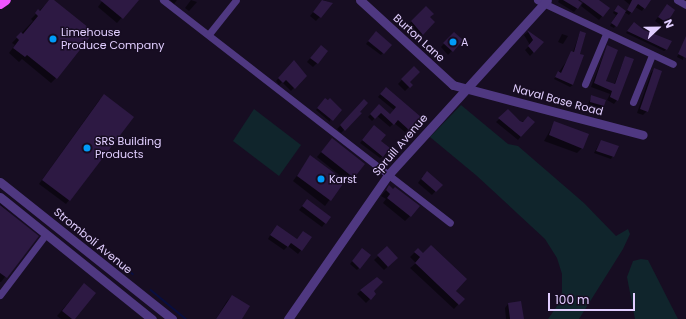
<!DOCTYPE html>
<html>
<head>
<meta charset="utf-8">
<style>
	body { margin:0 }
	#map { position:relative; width:686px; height:319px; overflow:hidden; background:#170d22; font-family:Poppins,sans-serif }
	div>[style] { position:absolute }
	.green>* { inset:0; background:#10252c }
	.shadow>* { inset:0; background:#0007 }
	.stream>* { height:1.5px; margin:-0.75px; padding:0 0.75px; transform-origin:0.75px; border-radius:0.75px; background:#090e3f }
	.building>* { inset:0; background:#2d1943 }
	.minor>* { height:7px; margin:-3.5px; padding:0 3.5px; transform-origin:3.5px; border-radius:3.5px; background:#4f3881 }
	.tertiary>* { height:9px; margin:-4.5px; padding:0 4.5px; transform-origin:4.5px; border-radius:4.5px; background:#4f3881 }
	.primary>* { height:10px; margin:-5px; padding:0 5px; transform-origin:5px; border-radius:5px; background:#ef55ff }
	.dots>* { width:11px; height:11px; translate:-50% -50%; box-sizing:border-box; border:2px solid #170d22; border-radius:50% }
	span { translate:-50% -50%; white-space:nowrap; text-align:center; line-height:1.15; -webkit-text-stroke:3px #170d22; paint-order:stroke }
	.poi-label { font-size:11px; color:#e1ceff }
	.left { translate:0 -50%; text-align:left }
	.street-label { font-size:11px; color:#e1ceff }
	.north { position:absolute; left:638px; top:8px; width:40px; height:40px; -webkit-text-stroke:3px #170d22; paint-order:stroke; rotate:68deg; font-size:11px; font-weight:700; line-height:16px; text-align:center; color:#e1ceff }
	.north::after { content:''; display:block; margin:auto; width:14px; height:18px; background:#e1ceff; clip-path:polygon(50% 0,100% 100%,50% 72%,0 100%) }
	.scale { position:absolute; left:548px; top:293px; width:87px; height:18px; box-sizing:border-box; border:2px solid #e1ceff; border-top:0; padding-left:5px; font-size:12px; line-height:14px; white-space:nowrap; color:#e1ceff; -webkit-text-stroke:3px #170d22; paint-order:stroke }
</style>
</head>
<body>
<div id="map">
	<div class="green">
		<i style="clip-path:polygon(461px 105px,508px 144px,518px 146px,584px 203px,616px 236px,628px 229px,630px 234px,623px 249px,579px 319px,548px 319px,557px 306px,562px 292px,562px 274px,557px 258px,545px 239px,477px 176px,430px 137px)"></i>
		<i style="clip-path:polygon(254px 109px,301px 145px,279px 176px,233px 141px)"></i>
		<i style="clip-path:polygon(641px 259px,648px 260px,678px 319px,635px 319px,627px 277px,633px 261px)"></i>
	</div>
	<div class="shadow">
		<i style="clip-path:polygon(50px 0,53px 0,56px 78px,51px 83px,22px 59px,19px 62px,9px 53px,15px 45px,12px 43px,33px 21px,31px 19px)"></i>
		<i style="clip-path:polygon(103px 0,135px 0,136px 1px,117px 23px,98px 7px)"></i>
		<i style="clip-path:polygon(170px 0,177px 0,174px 4px)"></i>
		<i style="clip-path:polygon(191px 0,197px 2px,189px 11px,185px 8px)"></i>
		<i style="clip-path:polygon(323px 0,332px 3px,316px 21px,310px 16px)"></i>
		<i style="clip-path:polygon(559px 0,576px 0,581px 3px,574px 12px,558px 2px)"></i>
		<i style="clip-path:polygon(585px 0,593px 0,608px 9px,599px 20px,581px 6px)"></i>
		<i style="clip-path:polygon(624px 0,650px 0,642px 11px,635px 7px,629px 15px,624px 12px,614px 28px,610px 26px,616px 15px,613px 13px,615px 9px,618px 7px,626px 12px,630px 5px)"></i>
		<i style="clip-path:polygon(426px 7px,429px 17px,434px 22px,418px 39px,406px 27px)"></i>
		<i style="clip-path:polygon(664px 9px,666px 22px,662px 26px,655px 21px)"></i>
		<i style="clip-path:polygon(632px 26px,667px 49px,664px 51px,626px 33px)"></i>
		<i style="clip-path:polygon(528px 32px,543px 42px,530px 56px,525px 50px,530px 45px,524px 35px)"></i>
		<i style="clip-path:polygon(580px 32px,573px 85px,570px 87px,554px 79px,573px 52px)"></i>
		<i style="clip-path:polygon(454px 33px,462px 40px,448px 55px,441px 47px)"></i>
		<i style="clip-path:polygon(374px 34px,390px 45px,381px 55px,366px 44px)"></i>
		<i style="clip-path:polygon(562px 34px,568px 36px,563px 44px,558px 42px)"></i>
		<i style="clip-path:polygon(683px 44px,686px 45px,683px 60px,677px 57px)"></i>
		<i style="clip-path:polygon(607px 46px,605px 81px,614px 85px,625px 57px,617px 100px,614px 104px,607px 100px,610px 94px,591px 87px)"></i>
		<i style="clip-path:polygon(317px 50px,317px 63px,313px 67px,307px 62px)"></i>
		<i style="clip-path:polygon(294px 62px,305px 76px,291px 91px,282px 82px,279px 85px,276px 81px)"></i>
		<i style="clip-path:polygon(414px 67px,408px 82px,411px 85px,405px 91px,398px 84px)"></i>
		<i style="clip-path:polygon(654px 69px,647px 111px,643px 115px,637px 113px,651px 73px)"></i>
		<i style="clip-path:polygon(383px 91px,420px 117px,405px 132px,394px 123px,390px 127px,377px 116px,372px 121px,368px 117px,379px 105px,389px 115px,394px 110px,378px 97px)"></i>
		<i style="clip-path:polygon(592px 96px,603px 106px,601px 108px,588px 104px)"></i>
		<i style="clip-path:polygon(100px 99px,69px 200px,66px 204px,39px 184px)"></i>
		<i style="clip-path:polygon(326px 99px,333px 102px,330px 122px,316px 110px)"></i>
		<i style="clip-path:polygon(364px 101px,344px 130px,341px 133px,337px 129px)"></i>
		<i style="clip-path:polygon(508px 111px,520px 121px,533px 122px,518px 140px,496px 122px)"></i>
		<i style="clip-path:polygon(555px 122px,582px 148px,577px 153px,544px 141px)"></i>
		<i style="clip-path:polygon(372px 129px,380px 141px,383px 156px,380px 158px,360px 143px)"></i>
		<i style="clip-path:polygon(332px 139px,353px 177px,348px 182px,317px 157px)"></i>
		<i style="clip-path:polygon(601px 141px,618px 146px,611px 159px,594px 153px)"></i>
		<i style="clip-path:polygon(311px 157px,343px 181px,325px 206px,293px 181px)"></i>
		<i style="clip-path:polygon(423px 176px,441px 185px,432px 195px,418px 183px)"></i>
		<i style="clip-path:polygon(389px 187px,410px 216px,405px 221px,383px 203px,386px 199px,381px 196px)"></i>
		<i style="clip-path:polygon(0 204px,37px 236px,1px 282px,0 282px)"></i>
		<i style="clip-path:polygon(304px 204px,325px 223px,322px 227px,299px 210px)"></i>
		<i style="clip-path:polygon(273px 230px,296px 240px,303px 232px,301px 250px,298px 254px,288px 246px,284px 250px,268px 239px)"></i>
		<i style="clip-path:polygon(387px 248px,397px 258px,384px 270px,374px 260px)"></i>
		<i style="clip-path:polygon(418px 249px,463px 299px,454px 309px,410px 268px,416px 263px,410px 257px)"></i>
		<i style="clip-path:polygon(360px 251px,359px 268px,357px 270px,350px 264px)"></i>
		<i style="clip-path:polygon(84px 284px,74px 319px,61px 319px,57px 316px)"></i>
		<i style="clip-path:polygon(366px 286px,375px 294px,366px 303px,357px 294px)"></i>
		<i style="clip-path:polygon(232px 296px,241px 319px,216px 319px,227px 301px)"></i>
		<i style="clip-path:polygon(508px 304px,523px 319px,506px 319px,505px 308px)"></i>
	</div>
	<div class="stream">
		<i style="left:102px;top:247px;width:41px;rotate:41.1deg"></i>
		<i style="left:151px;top:290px;width:45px;rotate:39.6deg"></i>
	</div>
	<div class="building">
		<i style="clip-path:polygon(49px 0,54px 0,94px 32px,57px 79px,27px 55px,25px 57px,13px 48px,19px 40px,16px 37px,21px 32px,23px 34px,38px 16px,35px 13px,38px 9px,40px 11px)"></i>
		<i style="clip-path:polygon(100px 0,139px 0,123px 19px)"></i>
		<i style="clip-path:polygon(322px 0,333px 3px,321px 18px,313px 12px)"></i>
		<i style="clip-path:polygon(563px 0,578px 0,582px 3px,578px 9px)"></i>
		<i style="clip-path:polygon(580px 0,599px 0,610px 8px,603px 17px)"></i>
		<i style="clip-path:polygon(632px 0,651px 0,645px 9px,638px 4px,632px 13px,627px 10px)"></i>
		<i style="clip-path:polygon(667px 4px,675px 10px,667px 23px,658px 17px)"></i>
		<i style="clip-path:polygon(618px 5px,626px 11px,617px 27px,611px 23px,618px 13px,614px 11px)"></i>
		<i style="clip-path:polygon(426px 6px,434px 14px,430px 17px,435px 22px,423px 35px,411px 21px)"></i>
		<i style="clip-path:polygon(634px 22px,644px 30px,672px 41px,667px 50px,627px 31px)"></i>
		<i style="clip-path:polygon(527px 30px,544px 42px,534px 53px,528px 46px,533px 40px)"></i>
		<i style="clip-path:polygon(376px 31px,392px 45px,384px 54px,368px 41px)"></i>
		<i style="clip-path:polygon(580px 31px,586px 33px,580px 54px,584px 55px,573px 85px,555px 77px,558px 71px,561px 73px,571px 51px,574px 52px)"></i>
		<i style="clip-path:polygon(454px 32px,463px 40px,453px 52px,443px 43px)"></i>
		<i style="clip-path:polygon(686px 36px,686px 58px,678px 54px)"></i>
		<i style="clip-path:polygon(321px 45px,328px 51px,318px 64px,310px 58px)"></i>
		<i style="clip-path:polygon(607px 45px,618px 50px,606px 81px,615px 84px,625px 56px,634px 59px,618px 101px,610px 97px,612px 91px,594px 83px)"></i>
		<i style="clip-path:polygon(294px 60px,307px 76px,295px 89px,286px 80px,283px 83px,278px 78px)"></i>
		<i style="clip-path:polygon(414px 66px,420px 72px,410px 82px,413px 85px,410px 88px,401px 79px)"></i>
		<i style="clip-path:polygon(654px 68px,662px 71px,648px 112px,640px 109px)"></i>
		<i style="clip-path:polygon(386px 87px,421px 117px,409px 130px,398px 120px,394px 125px,381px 113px,375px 119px,370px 114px,379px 104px,390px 114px,396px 107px,380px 94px)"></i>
		<i style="clip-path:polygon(104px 94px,134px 117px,70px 201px,42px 180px)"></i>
		<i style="clip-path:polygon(591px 95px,606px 100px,604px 106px,590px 102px)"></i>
		<i style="clip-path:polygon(325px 98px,328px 100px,330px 98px,342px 110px,333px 121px,317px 108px)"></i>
		<i style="clip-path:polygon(364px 99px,368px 103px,360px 112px,362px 113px,345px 131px,340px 125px)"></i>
		<i style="clip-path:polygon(508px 109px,520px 121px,523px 122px,528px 116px,535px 122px,521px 137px,498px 118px)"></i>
		<i style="clip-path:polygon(554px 121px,589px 134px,583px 149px,549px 135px)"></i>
		<i style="clip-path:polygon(374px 125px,386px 135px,381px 141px,390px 148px,383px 157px,362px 140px)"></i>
		<i style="clip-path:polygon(332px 138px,365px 164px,354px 178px,321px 152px)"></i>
		<i style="clip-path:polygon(601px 140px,619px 146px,614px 157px,596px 151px)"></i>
		<i style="clip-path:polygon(310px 155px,345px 181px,331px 201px,297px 176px)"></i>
		<i style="clip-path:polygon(427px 171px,443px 185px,436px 192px,421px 179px)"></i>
		<i style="clip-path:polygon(389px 185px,393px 189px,395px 187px,420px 206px,411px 217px,387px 198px,390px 194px,386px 190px)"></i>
		<i style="clip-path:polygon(307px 199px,331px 217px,326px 224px,302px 206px)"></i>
		<i style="clip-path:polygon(0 205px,39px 236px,7px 278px,0 273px)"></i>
		<i style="clip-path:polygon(277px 225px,297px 239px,303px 231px,312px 237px,302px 251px,291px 243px,288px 247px,270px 235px)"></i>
		<i style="clip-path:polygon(431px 245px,467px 279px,456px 291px,465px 299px,459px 305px,415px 263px,420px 257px,414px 252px,418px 248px,423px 253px)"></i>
		<i style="clip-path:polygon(387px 246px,398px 258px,388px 267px,377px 255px)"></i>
		<i style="clip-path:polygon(362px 248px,371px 255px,360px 269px,352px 261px)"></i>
		<i style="clip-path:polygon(377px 277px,383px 282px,374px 291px,376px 294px,371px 300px,360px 290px)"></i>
		<i style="clip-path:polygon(84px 283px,96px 293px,75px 319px,72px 319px,62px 311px)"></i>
		<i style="clip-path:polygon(232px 295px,250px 306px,242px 319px,216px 319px)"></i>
		<i style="clip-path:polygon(521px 301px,524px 319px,510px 319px,508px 303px)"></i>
	</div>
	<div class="minor">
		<i style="left:163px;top:0;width:363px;rotate:37.8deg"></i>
		<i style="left:537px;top:0;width:150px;rotate:25.2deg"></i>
		<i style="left:677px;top:0;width:10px;rotate:29deg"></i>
		<i style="left:209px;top:34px;width:43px;rotate:-51.5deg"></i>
		<i style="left:585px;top:84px;width:54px;rotate:-67.2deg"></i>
		<i style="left:633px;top:102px;width:51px;rotate:-68deg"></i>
		<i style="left:0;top:295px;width:76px;rotate:-53deg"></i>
	</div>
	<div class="tertiary">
		<i style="left:360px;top:0;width:126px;rotate:42.4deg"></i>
		<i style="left:453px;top:85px;width:196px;rotate:14.7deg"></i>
		<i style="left:0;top:182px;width:220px;rotate:38.5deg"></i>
		<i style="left:0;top:197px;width:195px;rotate:38.8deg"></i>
		<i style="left:288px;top:319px;width:175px;rotate:-55.2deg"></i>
		<i style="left:388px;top:175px;width:236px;rotate:-47.7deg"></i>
	</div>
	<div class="primary">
		<i style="left:0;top:4px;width:7px;rotate:-34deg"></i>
	</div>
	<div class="dots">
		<i style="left:53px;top:39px;background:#009bf9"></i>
		<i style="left:453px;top:42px;background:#009bf9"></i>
		<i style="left:87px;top:148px;background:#009bf9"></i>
		<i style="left:321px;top:179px;background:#009bf9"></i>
	</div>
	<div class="poi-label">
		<span class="left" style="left:61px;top:39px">Limehouse<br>Produce Company</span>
		<span class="left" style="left:461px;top:42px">A</span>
		<span class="left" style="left:95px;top:148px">SRS Building<br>Products</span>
		<span class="left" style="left:329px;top:179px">Karst</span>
	</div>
	<div class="street-label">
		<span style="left:419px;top:38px;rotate:42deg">Burton Lane</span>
		<span style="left:558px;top:100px;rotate:15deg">Naval Base Road</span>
		<span style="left:400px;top:145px;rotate:-49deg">Spruill Avenue</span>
		<span style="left:93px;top:241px;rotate:39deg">Stromboli Avenue</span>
	</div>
	<div class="north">N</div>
	<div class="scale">100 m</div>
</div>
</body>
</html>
